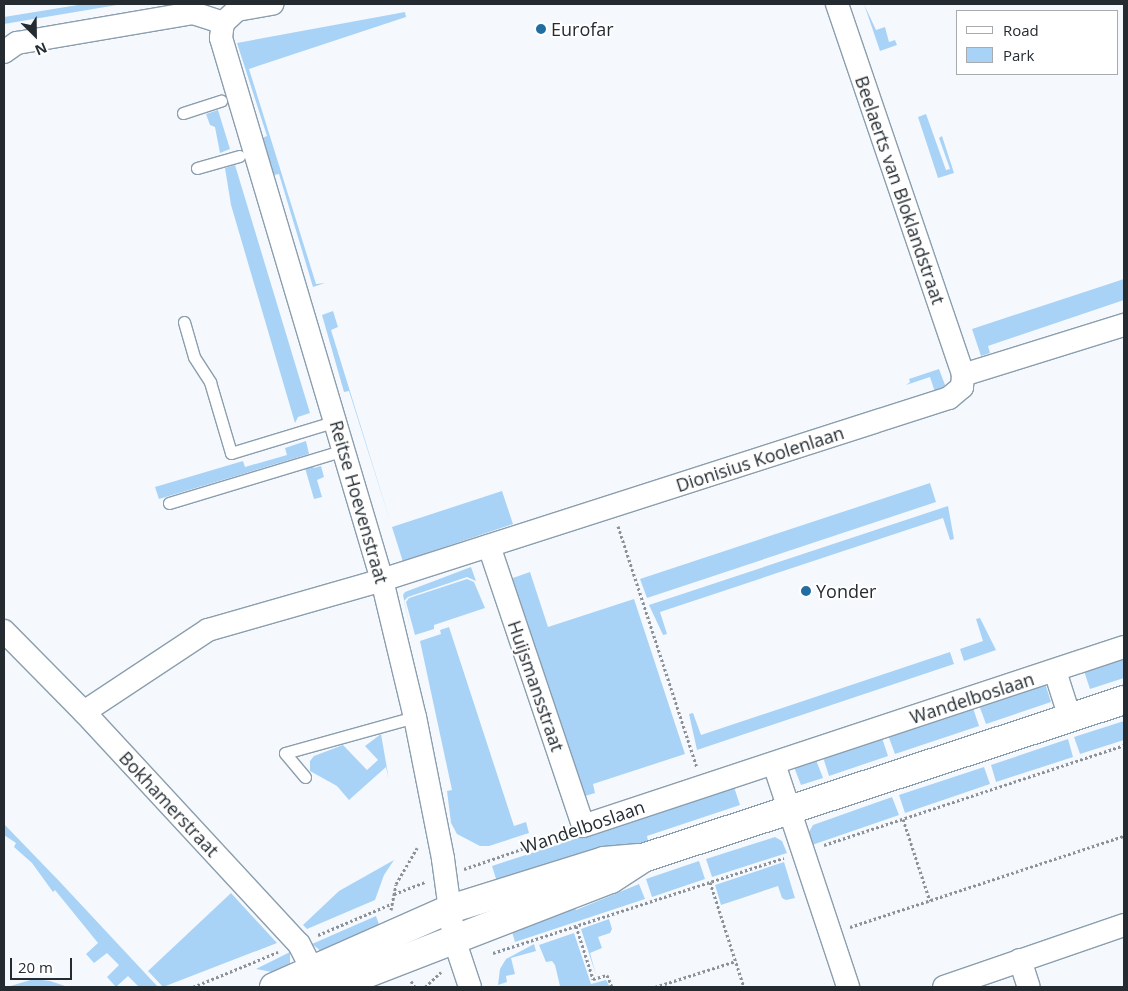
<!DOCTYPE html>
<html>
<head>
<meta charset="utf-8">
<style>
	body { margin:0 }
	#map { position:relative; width:1128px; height:991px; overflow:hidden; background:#f5f9fd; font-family:"Open Sans",sans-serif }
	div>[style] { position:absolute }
	.green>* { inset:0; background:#a9d3f6 }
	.path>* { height:3px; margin-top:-1.5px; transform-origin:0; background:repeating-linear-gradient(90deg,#8c9297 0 2.5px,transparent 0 5px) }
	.roads { filter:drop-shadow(1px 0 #8b9eae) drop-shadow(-1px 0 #8b9eae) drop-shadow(0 1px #8b9eae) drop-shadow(0 -1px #8b9eae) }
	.service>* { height:11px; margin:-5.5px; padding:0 5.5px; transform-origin:5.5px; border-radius:5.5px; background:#fff }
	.minor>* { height:22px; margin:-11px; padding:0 11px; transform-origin:11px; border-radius:11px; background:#fff }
	.tertiary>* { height:28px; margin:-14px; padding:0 14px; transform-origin:14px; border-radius:14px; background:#fff }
	.dots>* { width:14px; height:14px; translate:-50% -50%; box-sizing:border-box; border:2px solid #fff; border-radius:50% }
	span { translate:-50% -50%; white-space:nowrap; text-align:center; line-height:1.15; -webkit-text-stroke:4px #fff; paint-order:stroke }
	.poi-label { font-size:18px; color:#242c32 }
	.left { translate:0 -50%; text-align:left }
	.street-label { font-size:18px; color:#242c32 }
	.frame { position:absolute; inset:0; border:5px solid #242c32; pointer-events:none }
	.legend { position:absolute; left:956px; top:10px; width:162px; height:65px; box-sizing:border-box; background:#fff; border:1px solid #a7abad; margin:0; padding:6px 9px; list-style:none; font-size:15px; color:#242c32 }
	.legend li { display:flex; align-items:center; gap:10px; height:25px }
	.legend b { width:25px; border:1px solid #a7abad }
	.north { position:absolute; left:10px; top:10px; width:50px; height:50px; -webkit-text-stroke:4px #fff; paint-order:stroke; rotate:157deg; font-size:14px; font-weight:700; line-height:20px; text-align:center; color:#242c32 }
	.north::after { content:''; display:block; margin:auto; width:18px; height:22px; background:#242c32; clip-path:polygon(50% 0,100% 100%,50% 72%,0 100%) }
	.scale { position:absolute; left:10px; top:958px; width:62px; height:22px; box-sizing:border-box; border:2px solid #242c32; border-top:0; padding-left:6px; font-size:15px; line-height:18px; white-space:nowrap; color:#242c32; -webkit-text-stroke:4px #fff; paint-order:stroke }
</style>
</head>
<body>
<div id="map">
	<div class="green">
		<i style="clip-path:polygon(84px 4px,123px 4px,4px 24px,4px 17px)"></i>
		<i style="clip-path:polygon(864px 4px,876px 30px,885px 27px,889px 42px,895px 40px,897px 45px,880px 51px)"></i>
		<i style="clip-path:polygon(405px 12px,406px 17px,249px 69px,316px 284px,325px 283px,313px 287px,279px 174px,274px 175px,262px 138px,267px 136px,237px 43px)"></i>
		<i style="clip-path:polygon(218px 110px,230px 149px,220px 153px,215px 127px,210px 125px,206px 114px)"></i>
		<i style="clip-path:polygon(926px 114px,946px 170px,950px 169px,939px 138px,942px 136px,954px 173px,938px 178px,918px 117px)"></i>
		<i style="clip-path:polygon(235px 165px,310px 413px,298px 417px,295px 423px,231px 205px,225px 168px)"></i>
		<i style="clip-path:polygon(1124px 279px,1124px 300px,988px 346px,990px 353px,981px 356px,972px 329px)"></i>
		<i style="clip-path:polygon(333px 311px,338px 327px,331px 330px,392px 527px,502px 491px,513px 524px,418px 556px,404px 565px,349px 391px,344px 392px,322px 315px)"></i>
		<i style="clip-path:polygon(939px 369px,945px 385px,940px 390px,935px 392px,930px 377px,906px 385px,910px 382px,909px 379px)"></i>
		<i style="clip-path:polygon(306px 441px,309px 454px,159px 499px,155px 487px,243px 461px,245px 467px,287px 455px,285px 448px)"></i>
		<i style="clip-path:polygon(312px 465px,314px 468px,321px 466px,324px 477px,317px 480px,322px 497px,314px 499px,305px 468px)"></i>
		<i style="clip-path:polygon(930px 483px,936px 502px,647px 598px,640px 579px)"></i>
		<i style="clip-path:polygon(948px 506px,954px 539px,950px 540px,943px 518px,660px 612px,667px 634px,663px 635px,649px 605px)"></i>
		<i style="clip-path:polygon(471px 567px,476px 581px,467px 577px,408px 597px,404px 601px,412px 636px,403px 595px,405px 592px)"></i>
		<i style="clip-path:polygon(530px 572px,548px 627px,634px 599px,685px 754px,593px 784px,595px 793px,582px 797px,510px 579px)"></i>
		<i style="clip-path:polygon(467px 579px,474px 582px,485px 608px,434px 625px,434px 629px,415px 635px,406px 602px,409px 598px)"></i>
		<i style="clip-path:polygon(980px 618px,996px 650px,964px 661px,960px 649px,983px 641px,976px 619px)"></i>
		<i style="clip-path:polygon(449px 627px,514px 826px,526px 822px,529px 833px,489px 846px,480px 846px,457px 834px,451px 823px,447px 791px,452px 790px,420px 641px,441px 634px,440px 630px)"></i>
		<i style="clip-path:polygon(950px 652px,954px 664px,697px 750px,689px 714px,693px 713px,701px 735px)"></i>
		<i style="clip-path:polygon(1124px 657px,1124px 678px,1090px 689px,1084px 671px)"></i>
		<i style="clip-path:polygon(1045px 683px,1051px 702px,986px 724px,979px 705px)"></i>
		<i style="clip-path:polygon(973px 708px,979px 726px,895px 754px,888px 735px)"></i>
		<i style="clip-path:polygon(1124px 721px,1124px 740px,1080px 754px,1074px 737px)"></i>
		<i style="clip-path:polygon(381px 734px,389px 780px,386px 767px,349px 800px,337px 786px,310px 771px,310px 761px,314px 756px,343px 745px,367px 770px,378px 760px,365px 746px)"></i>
		<i style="clip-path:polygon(882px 738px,888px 756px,829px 776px,823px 757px)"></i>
		<i style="clip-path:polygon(1068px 739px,1073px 757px,996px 782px,991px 765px)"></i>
		<i style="clip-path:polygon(816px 760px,823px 778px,801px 785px,794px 767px)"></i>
		<i style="clip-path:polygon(984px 767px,990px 784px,905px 813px,899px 795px)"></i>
		<i style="clip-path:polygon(734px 787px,740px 805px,647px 836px,649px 846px,608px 846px,497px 882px,492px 866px)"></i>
		<i style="clip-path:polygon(892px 797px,899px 815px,812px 845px,809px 832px,813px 825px)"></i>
		<i style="clip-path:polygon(4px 824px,60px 882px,158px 987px,139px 987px,128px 976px,116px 987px,107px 977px,119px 965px,107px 953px,94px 963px,86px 954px,98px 943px,55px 890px,53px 892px,32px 863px,14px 847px,16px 843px,4px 835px)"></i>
		<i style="clip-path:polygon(775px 837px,782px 841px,787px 853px,712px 877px,706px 859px)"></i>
		<i style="clip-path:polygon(394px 860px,384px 875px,375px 900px,307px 929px,303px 925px,339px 891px)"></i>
		<i style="clip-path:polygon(699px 861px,705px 879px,652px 897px,646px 879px)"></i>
		<i style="clip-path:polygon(784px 862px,795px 898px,786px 900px,782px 898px,778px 886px,721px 905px,715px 885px)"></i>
		<i style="clip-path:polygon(639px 884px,645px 899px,515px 942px,510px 925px,571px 900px,576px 910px)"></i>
		<i style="clip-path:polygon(231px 893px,277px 943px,163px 987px,148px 971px)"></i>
		<i style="clip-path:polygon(376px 916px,382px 933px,327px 956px,312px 944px)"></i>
		<i style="clip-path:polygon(609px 919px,612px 929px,610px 933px,598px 937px,602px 948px,590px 953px,596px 975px,581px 929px)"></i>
		<i style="clip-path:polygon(574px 933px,591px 984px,606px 980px,610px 987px,557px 987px,560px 986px,555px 965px,552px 961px,546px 962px,539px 945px)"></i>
		<i style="clip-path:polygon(534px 944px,536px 951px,511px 958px,515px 974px,506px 976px,507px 982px,498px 985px,500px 969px,506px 959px)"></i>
		<i style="clip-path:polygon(290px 952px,290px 970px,283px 974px,256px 969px)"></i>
		<i style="clip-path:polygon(34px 979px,50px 981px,68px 987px,7px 987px)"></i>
	</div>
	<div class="path">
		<i style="left:618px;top:526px;width:254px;rotate:71.9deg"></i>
		<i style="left:903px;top:819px;width:86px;rotate:71.8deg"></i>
		<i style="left:824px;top:845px;width:316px;rotate:-18.4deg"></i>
		<i style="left:464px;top:869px;width:107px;rotate:-19.1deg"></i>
		<i style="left:710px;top:882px;width:110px;rotate:72.1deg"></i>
		<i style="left:394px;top:894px;width:33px;rotate:-21deg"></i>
		<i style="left:391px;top:910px;width:26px;rotate:-79deg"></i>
		<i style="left:396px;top:884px;width:42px;rotate:-59.7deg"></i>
		<i style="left:576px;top:926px;width:56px;rotate:72.2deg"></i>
		<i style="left:593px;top:979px;width:15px;rotate:-16deg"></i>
		<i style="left:607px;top:975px;width:13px;rotate:67deg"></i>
		<i style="left:850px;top:927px;width:289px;rotate:-18.4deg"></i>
		<i style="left:318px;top:935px;width:79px;rotate:-23deg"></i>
		<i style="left:493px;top:953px;width:306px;rotate:-18.1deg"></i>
		<i style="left:411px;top:981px;width:7px;rotate:56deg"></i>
		<i style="left:193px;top:987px;width:92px;rotate:-22.4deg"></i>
		<i style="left:425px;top:987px;width:22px;rotate:-43deg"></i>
		<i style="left:655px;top:987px;width:85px;rotate:-17.8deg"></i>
	</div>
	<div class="roads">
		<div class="service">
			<i style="left:183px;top:113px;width:40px;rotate:-18deg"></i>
			<i style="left:197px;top:168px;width:44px;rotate:-15.9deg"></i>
			<i style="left:184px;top:322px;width:36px;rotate:74deg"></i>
			<i style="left:194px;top:357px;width:30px;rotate:57deg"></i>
			<i style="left:210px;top:382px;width:74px;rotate:73.5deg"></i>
			<i style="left:231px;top:453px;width:110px;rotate:-16.9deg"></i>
			<i style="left:169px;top:503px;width:183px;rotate:-16.8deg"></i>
			<i style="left:305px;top:777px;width:31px;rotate:-130deg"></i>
			<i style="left:285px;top:753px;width:135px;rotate:-15.5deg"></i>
		</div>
		<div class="minor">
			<i style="left:837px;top:4px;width:392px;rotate:71.2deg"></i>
			<i style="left:223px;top:23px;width:15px;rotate:98deg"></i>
			<i style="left:221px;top:38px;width:565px;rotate:73.46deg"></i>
			<i style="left:382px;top:580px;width:141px;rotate:76.5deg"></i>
			<i style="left:415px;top:717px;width:145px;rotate:78.8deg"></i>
			<i style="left:443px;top:859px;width:81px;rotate:82.2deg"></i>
			<i style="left:454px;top:939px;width:51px;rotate:71.6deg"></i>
			<i style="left:223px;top:23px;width:19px;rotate:-43deg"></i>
			<i style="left:237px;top:10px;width:36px;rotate:-10deg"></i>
			<i style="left:4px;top:52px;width:16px;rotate:-35deg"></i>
			<i style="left:17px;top:43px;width:179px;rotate:-9.7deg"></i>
			<i style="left:193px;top:13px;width:32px;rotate:18deg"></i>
			<i style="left:489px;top:546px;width:295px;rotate:71.4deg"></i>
			<i style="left:583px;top:826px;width:570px;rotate:-18.31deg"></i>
			<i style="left:4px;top:631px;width:114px;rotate:45.4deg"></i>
			<i style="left:84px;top:712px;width:316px;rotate:47.2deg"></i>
			<i style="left:299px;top:944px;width:46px;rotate:62.9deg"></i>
			<i style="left:1055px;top:671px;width:49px;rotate:72.3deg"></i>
			<i style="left:84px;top:712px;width:149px;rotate:-33.5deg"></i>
			<i style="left:208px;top:630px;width:181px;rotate:-16deg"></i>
			<i style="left:382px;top:580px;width:595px;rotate:-17.8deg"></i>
			<i style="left:949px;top:398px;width:17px;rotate:-40deg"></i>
			<i style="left:962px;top:387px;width:12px;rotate:-85deg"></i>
			<i style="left:963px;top:375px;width:169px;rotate:-17.3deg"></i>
			<i style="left:774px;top:764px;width:235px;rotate:71.6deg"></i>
			<i style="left:1020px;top:960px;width:28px;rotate:72deg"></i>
			<i style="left:944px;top:987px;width:190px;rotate:-19deg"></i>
		</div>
		<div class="tertiary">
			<i style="left:274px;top:987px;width:193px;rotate:-23.9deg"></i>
			<i style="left:450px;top:909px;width:161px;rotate:-17.3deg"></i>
			<i style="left:604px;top:861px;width:35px;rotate:-5deg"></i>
			<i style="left:332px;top:987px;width:299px;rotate:-21.2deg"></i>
			<i style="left:611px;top:879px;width:38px;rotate:-33deg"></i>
			<i style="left:643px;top:858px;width:506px;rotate:-18.18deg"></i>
		</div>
	</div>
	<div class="dots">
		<i style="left:541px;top:29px;background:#226ea1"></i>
		<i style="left:806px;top:591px;background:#226ea1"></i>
	</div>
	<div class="poi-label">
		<span class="left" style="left:551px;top:29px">Eurofar</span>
		<span class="left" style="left:816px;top:591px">Yonder</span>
	</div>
	<div class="street-label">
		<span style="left:900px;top:190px;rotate:71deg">Beelaerts van Bloklandstraat</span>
		<span style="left:760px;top:459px;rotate:-18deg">Dionisius Koolenlaan</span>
		<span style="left:359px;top:502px;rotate:74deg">Reitse Hoevenstraat</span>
		<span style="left:536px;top:686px;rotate:71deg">Huijsmansstraat</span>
		<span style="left:972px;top:698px;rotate:-18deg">Wandelboslaan</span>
		<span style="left:169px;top:804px;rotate:47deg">Bokhamerstraat</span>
		<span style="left:583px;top:827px;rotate:-19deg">Wandelboslaan</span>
	</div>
	<div class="frame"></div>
	<ul class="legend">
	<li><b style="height:6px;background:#fff"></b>Road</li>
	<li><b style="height:14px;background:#a9d3f6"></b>Park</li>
	</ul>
	<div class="north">N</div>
	<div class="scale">20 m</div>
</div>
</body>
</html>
